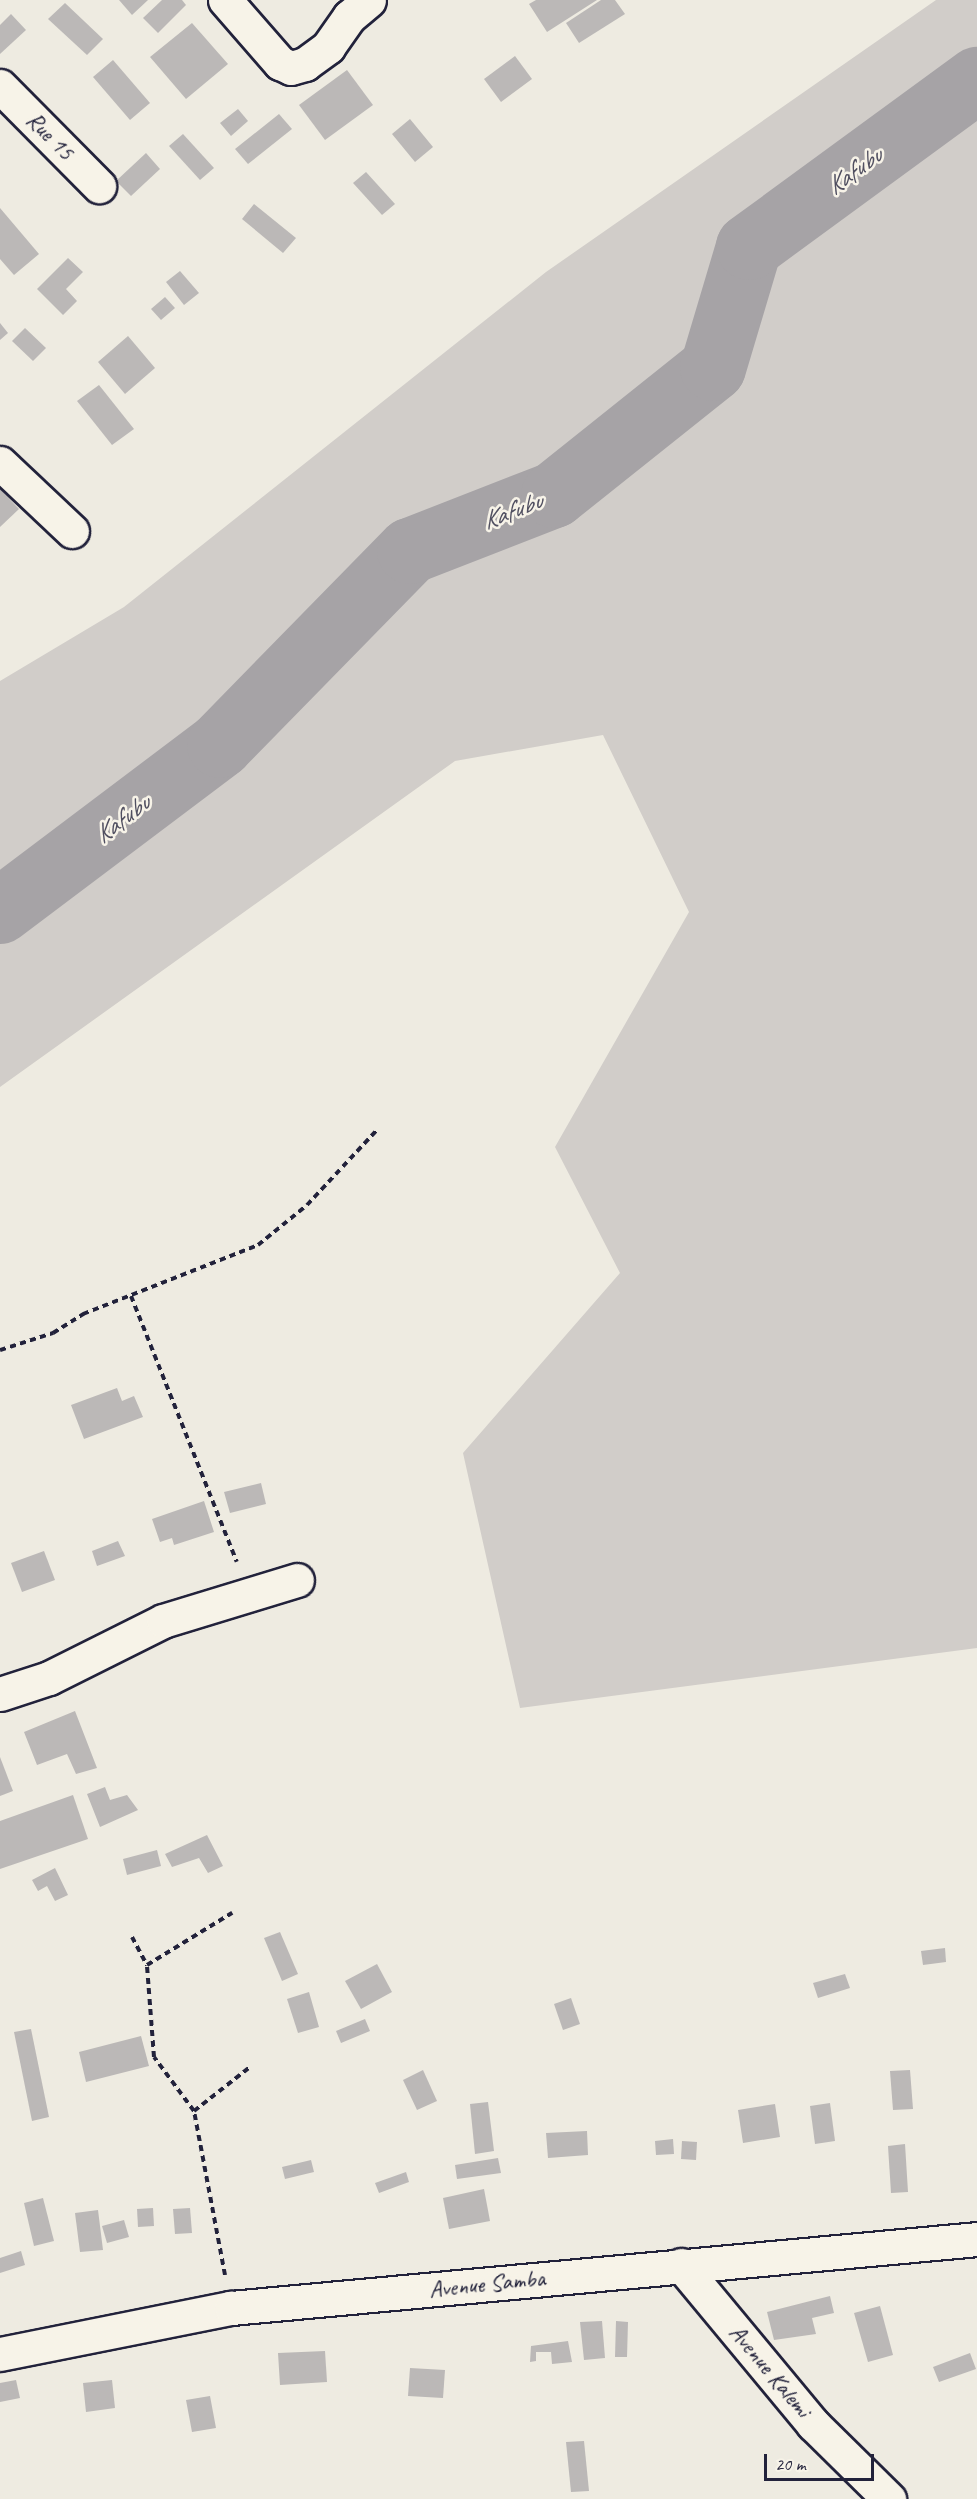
<!DOCTYPE html>
<html>
<head>
<meta charset="utf-8">
<style>
	body { margin:0 }
	#map { position:relative; width:977px; height:2499px; overflow:hidden; background:#eeebe1; font-family:Caveat,sans-serif }
	div>[style] { position:absolute }
	.green>* { inset:0; background:#d1cdc9 }
	.river>* { height:66px; margin:-33px; padding:0 33px; transform-origin:33px; border-radius:33px; background:#a6a3a6 }
	.building>* { inset:0; background:#bbb8b7 }
	.path>* { height:4px; margin-top:-2px; transform-origin:0; background:repeating-linear-gradient(90deg,#22223b 0 6px,transparent 0 10.5px) }
	.roads { filter:drop-shadow(2px 0 #22223b) drop-shadow(-2px 0 #22223b) drop-shadow(0 2px #22223b) drop-shadow(0 -2px #22223b) }
	.minor>* { height:33px; margin:-16.5px; padding:0 16.5px; transform-origin:16.5px; border-radius:16.5px; background:#f7f3e8 }
	span { translate:-50% -50%; white-space:nowrap; text-align:center; line-height:1.15; -webkit-text-stroke:5px #f7f3e8; paint-order:stroke }
	.street-label { font-size:24px; color:#22223b }
	.water-label { font-size:26px; color:#504f60; font-style:italic }
	.scale { position:absolute; left:764px; top:2454px; width:110px; height:27px; box-sizing:border-box; border:3px solid #22223b; border-top:0; padding-left:8px; font-size:18px; line-height:21px; white-space:nowrap; color:#22223b; -webkit-text-stroke:4px #f7f3e8; paint-order:stroke }
</style>
</head>
<body>
<div id="map">
	<div class="green">
		<i style="clip-path:polygon(936px 0,977px 0,977px 1648px,520px 1708px,463px 1453px,620px 1273px,555px 1147px,689px 912px,603px 735px,455px 761px,0 1087px,0 681px,124px 607px,546px 272px)"></i>
	</div>
	<div class="river">
		<i style="left:0;top:911px;width:276px;rotate:-37deg"></i>
		<i style="left:220px;top:745px;width:272px;rotate:-45.6deg"></i>
		<i style="left:410px;top:551px;width:155px;rotate:-21.3deg"></i>
		<i style="left:554px;top:495px;width:203px;rotate:-38.6deg"></i>
		<i style="left:713px;top:368px;width:126px;rotate:-73.4deg"></i>
		<i style="left:749px;top:247px;width:283px;rotate:-36.2deg"></i>
	</div>
	<div class="building">
		<i style="clip-path:polygon(119px 0,148px 0,132px 15px)"></i>
		<i style="clip-path:polygon(162px 0,182px 0,186px 5px,158px 33px,143px 18px)"></i>
		<i style="clip-path:polygon(536px 0,597px 0,547px 32px,529px 4px)"></i>
		<i style="clip-path:polygon(601px 0,615px 0,625px 14px,579px 43px,566px 23px)"></i>
		<i style="clip-path:polygon(65px 3px,103px 39px,87px 55px,48px 19px)"></i>
		<i style="clip-path:polygon(11px 14px,26px 30px,0 54px,0 25px)"></i>
		<i style="clip-path:polygon(192px 23px,228px 64px,186px 99px,150px 57px)"></i>
		<i style="clip-path:polygon(515px 56px,532px 79px,501px 102px,484px 79px)"></i>
		<i style="clip-path:polygon(113px 60px,150px 103px,130px 120px,93px 77px)"></i>
		<i style="clip-path:polygon(347px 70px,373px 105px,325px 140px,299px 105px)"></i>
		<i style="clip-path:polygon(238px 109px,248px 121px,231px 136px,220px 123px)"></i>
		<i style="clip-path:polygon(279px 114px,292px 129px,248px 164px,235px 149px)"></i>
		<i style="clip-path:polygon(410px 119px,433px 147px,415px 162px,392px 134px)"></i>
		<i style="clip-path:polygon(183px 134px,214px 168px,200px 180px,169px 146px)"></i>
		<i style="clip-path:polygon(146px 153px,160px 169px,131px 196px,116px 181px)"></i>
		<i style="clip-path:polygon(366px 172px,395px 204px,382px 215px,353px 183px)"></i>
		<i style="clip-path:polygon(254px 204px,296px 238px,283px 253px,242px 219px)"></i>
		<i style="clip-path:polygon(0 208px,39px 254px,14px 275px,0 259px)"></i>
		<i style="clip-path:polygon(68px 258px,83px 272px,66px 289px,77px 301px,63px 315px,37px 289px)"></i>
		<i style="clip-path:polygon(180px 271px,199px 293px,184px 305px,166px 282px)"></i>
		<i style="clip-path:polygon(165px 297px,175px 308px,161px 320px,151px 309px)"></i>
		<i style="clip-path:polygon(0 323px,8px 333px,0 340px)"></i>
		<i style="clip-path:polygon(25px 328px,46px 348px,33px 361px,12px 341px)"></i>
		<i style="clip-path:polygon(128px 336px,155px 368px,125px 394px,98px 362px)"></i>
		<i style="clip-path:polygon(99px 385px,134px 429px,112px 445px,77px 401px)"></i>
		<i style="clip-path:polygon(0 489px,19px 509px,0 527px)"></i>
		<i style="clip-path:polygon(117px 1388px,122px 1401px,134px 1396px,143px 1417px,84px 1439px,71px 1405px)"></i>
		<i style="clip-path:polygon(261px 1483px,266px 1504px,230px 1513px,224px 1492px)"></i>
		<i style="clip-path:polygon(204px 1501px,214px 1532px,174px 1545px,172px 1538px,160px 1542px,152px 1519px)"></i>
		<i style="clip-path:polygon(118px 1541px,125px 1556px,97px 1566px,92px 1551px)"></i>
		<i style="clip-path:polygon(44px 1551px,55px 1580px,22px 1592px,11px 1563px)"></i>
		<i style="clip-path:polygon(75px 1711px,97px 1768px,76px 1774px,67px 1754px,37px 1765px,24px 1732px)"></i>
		<i style="clip-path:polygon(0 1757px,13px 1791px,0 1796px)"></i>
		<i style="clip-path:polygon(105px 1787px,110px 1800px,127px 1795px,138px 1810px,100px 1827px,87px 1794px)"></i>
		<i style="clip-path:polygon(73px 1795px,88px 1839px,0 1869px,0 1821px)"></i>
		<i style="clip-path:polygon(207px 1835px,223px 1866px,208px 1873px,199px 1858px,172px 1867px,165px 1854px)"></i>
		<i style="clip-path:polygon(157px 1850px,161px 1866px,127px 1875px,123px 1859px)"></i>
		<i style="clip-path:polygon(55px 1868px,68px 1895px,55px 1901px,47px 1886px,38px 1891px,32px 1880px)"></i>
		<i style="clip-path:polygon(280px 1932px,298px 1974px,282px 1981px,264px 1938px)"></i>
		<i style="clip-path:polygon(945px 1948px,946px 1962px,923px 1965px,921px 1951px)"></i>
		<i style="clip-path:polygon(377px 1964px,392px 1992px,361px 2009px,345px 1981px)"></i>
		<i style="clip-path:polygon(845px 1974px,850px 1988px,818px 1998px,813px 1983px)"></i>
		<i style="clip-path:polygon(309px 1992px,319px 2027px,298px 2033px,287px 1999px)"></i>
		<i style="clip-path:polygon(571px 1998px,580px 2024px,563px 2030px,554px 2004px)"></i>
		<i style="clip-path:polygon(365px 2019px,370px 2031px,341px 2043px,336px 2031px)"></i>
		<i style="clip-path:polygon(31px 2029px,49px 2117px,32px 2121px,14px 2032px)"></i>
		<i style="clip-path:polygon(141px 2036px,149px 2066px,86px 2082px,79px 2052px)"></i>
		<i style="clip-path:polygon(423px 2070px,437px 2101px,417px 2110px,403px 2080px)"></i>
		<i style="clip-path:polygon(910px 2070px,913px 2109px,893px 2110px,890px 2071px)"></i>
		<i style="clip-path:polygon(488px 2102px,494px 2151px,475px 2154px,470px 2104px)"></i>
		<i style="clip-path:polygon(830px 2103px,835px 2141px,815px 2144px,810px 2106px)"></i>
		<i style="clip-path:polygon(775px 2104px,780px 2137px,743px 2143px,738px 2110px)"></i>
		<i style="clip-path:polygon(587px 2131px,588px 2155px,548px 2158px,546px 2133px)"></i>
		<i style="clip-path:polygon(673px 2139px,674px 2154px,656px 2155px,655px 2141px)"></i>
		<i style="clip-path:polygon(682px 2141px,697px 2142px,696px 2160px,681px 2159px)"></i>
		<i style="clip-path:polygon(905px 2144px,908px 2192px,891px 2193px,888px 2146px)"></i>
		<i style="clip-path:polygon(498px 2158px,501px 2173px,457px 2179px,455px 2165px)"></i>
		<i style="clip-path:polygon(311px 2160px,314px 2172px,285px 2179px,282px 2167px)"></i>
		<i style="clip-path:polygon(406px 2172px,409px 2182px,379px 2193px,375px 2183px)"></i>
		<i style="clip-path:polygon(484px 2189px,490px 2221px,449px 2229px,443px 2198px)"></i>
		<i style="clip-path:polygon(43px 2198px,54px 2241px,34px 2246px,24px 2203px)"></i>
		<i style="clip-path:polygon(153px 2208px,154px 2226px,138px 2227px,137px 2209px)"></i>
		<i style="clip-path:polygon(190px 2208px,192px 2233px,175px 2234px,173px 2209px)"></i>
		<i style="clip-path:polygon(98px 2210px,103px 2250px,80px 2252px,75px 2213px)"></i>
		<i style="clip-path:polygon(124px 2220px,129px 2237px,107px 2243px,102px 2226px)"></i>
		<i style="clip-path:polygon(21px 2251px,25px 2265px,0 2273px,0 2258px)"></i>
		<i style="clip-path:polygon(830px 2296px,834px 2313px,812px 2318px,816px 2334px,774px 2340px,767px 2312px)"></i>
		<i style="clip-path:polygon(880px 2306px,893px 2355px,868px 2362px,854px 2313px)"></i>
		<i style="clip-path:polygon(602px 2321px,605px 2358px,584px 2360px,580px 2322px)"></i>
		<i style="clip-path:polygon(616px 2321px,628px 2322px,627px 2357px,615px 2357px)"></i>
		<i style="clip-path:polygon(568px 2341px,572px 2362px,552px 2364px,551px 2352px,536px 2352px,536px 2361px,530px 2362px,531px 2346px)"></i>
		<i style="clip-path:polygon(325px 2351px,327px 2382px,280px 2385px,278px 2353px)"></i>
		<i style="clip-path:polygon(970px 2353px,976px 2369px,939px 2382px,933px 2367px)"></i>
		<i style="clip-path:polygon(410px 2368px,445px 2370px,443px 2398px,408px 2396px)"></i>
		<i style="clip-path:polygon(16px 2380px,20px 2398px,0 2402px,0 2383px)"></i>
		<i style="clip-path:polygon(112px 2380px,115px 2408px,86px 2412px,83px 2383px)"></i>
		<i style="clip-path:polygon(210px 2396px,216px 2428px,192px 2432px,186px 2400px)"></i>
		<i style="clip-path:polygon(584px 2441px,589px 2491px,571px 2492px,566px 2442px)"></i>
	</div>
	<div class="path">
		<i style="left:131px;top:1296px;width:286px;rotate:68.3deg"></i>
		<i style="left:0;top:1350px;width:56px;rotate:-17.8deg"></i>
		<i style="left:53px;top:1333px;width:36px;rotate:-32deg"></i>
		<i style="left:83px;top:1314px;width:188px;rotate:-21.5deg"></i>
		<i style="left:258px;top:1245px;width:63px;rotate:-39.2deg"></i>
		<i style="left:307px;top:1205px;width:103px;rotate:-47deg"></i>
		<i style="left:132px;top:1937px;width:32px;rotate:62deg"></i>
		<i style="left:194px;top:2111px;width:67px;rotate:-126.5deg"></i>
		<i style="left:154px;top:2057px;width:92px;rotate:-94.4deg"></i>
		<i style="left:147px;top:1965px;width:100px;rotate:-31.5deg"></i>
		<i style="left:225px;top:2275px;width:167px;rotate:-100.7deg"></i>
		<i style="left:194px;top:2111px;width:71px;rotate:-38.2deg"></i>
	</div>
	<div class="roads">
		<div class="minor">
			<i style="left:225px;top:0;width:84px;rotate:48.9deg"></i>
			<i style="left:280px;top:63px;width:12px;rotate:24deg"></i>
			<i style="left:291px;top:68px;width:15px;rotate:-16deg"></i>
			<i style="left:305px;top:64px;width:29px;rotate:-36deg"></i>
			<i style="left:328px;top:47px;width:37px;rotate:-55deg"></i>
			<i style="left:349px;top:17px;width:26px;rotate:-40deg"></i>
			<i style="left:0;top:86px;width:141px;rotate:45.3deg"></i>
			<i style="left:0;top:463px;width:99px;rotate:43.4deg"></i>
			<i style="left:0;top:1694px;width:52px;rotate:-18.1deg"></i>
			<i style="left:49px;top:1678px;width:127px;rotate:-26.6deg"></i>
			<i style="left:163px;top:1621px;width:140px;rotate:-17deg"></i>
			<i style="left:681px;top:2265px;width:207px;rotate:50.3deg"></i>
			<i style="left:813px;top:2424px;width:107px;rotate:44.6deg"></i>
			<i style="left:0;top:2354px;width:236px;rotate:-11.3deg"></i>
			<i style="left:231px;top:2308px;width:749px;rotate:-5.28deg"></i>
		</div>
	</div>
	<div class="street-label">
		<span style="left:50px;top:136px;rotate:45deg">Rue 15</span>
		<span style="left:487px;top:2284px;rotate:-6deg">Avenue Samba</span>
		<span style="left:770px;top:2371px;rotate:50deg">Avenue Kalemi</span>
	</div>
	<div class="water-label">
		<span style="left:854px;top:171px;rotate:-36deg">Kafubu</span>
		<span style="left:512px;top:511px;rotate:-21deg">Kafubu</span>
		<span style="left:122px;top:819px;rotate:-37deg">Kafubu</span>
	</div>
	<div class="scale">20 m</div>
</div>
</body>
</html>
